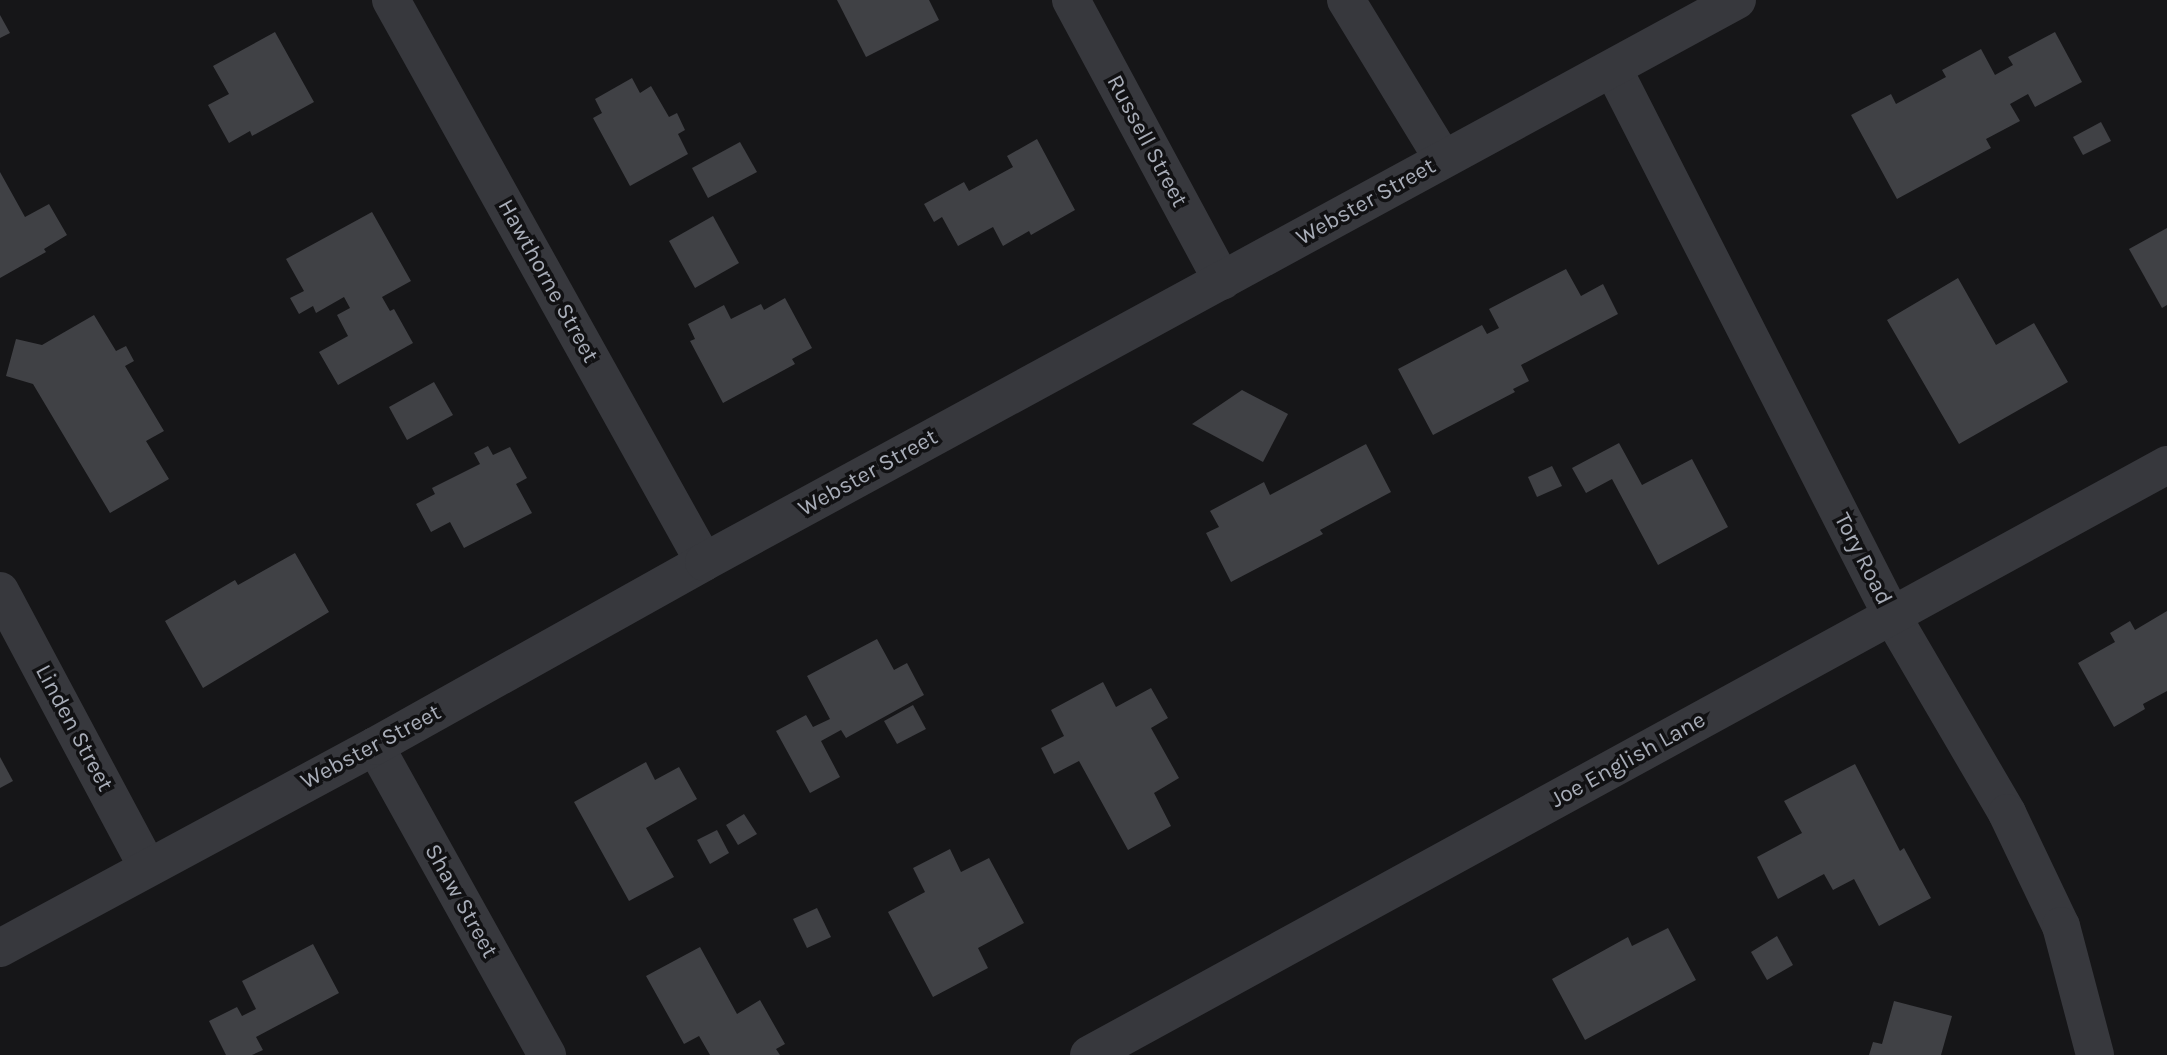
<!DOCTYPE html>
<html>
<head>
<meta charset="utf-8">
<style>
	body { margin:0 }
	#map { position:relative; width:2167px; height:1055px; overflow:hidden; background:#161618; font-family:Karla,sans-serif }
	div>[style] { position:absolute }
	.building>* { inset:0; background:#404145 }
	.minor>* { height:38px; margin:-19px; padding:0 19px; transform-origin:19px; border-radius:19px; background:#37383d }
	span { translate:-50% -50%; white-space:nowrap; text-align:center; line-height:1.15; -webkit-text-stroke:7px #111113; paint-order:stroke }
	.street-label { font-size:23px; color:#a8adb8 }
</style>
</head>
<body>
<div id="map">
	<div class="building">
		<i style="clip-path:polygon(837px 0,929px 0,939px 20px,866px 57px)"></i>
		<i style="clip-path:polygon(0 15px,10px 33px,0 38px)"></i>
		<i style="clip-path:polygon(275px 32px,314px 102px,252px 136px,250px 131px,229px 143px,208px 105px,229px 94px,213px 66px)"></i>
		<i style="clip-path:polygon(2055px 32px,2082px 82px,2035px 107px,2028px 94px,2010px 104px,2020px 121px,1986px 139px,1991px 148px,1897px 199px,1851px 115px,1891px 94px,1896px 104px,1946px 77px,1942px 70px,1981px 49px,1995px 75px,2013px 65px,2008px 57px)"></i>
		<i style="clip-path:polygon(632px 78px,640px 93px,651px 86px,669px 117px,677px 113px,685px 130px,678px 134px,688px 154px,630px 186px,593px 118px,602px 113px,595px 99px)"></i>
		<i style="clip-path:polygon(2101px 122px,2111px 141px,2083px 155px,2073px 137px)"></i>
		<i style="clip-path:polygon(1037px 139px,1075px 210px,1031px 235px,1029px 231px,1003px 246px,993px 227px,958px 246px,942px 217px,934px 222px,924px 204px,964px 182px,969px 191px,1013px 167px,1007px 156px)"></i>
		<i style="clip-path:polygon(740px 142px,757px 172px,708px 198px,692px 168px)"></i>
		<i style="clip-path:polygon(0 172px,25px 217px,49px 204px,67px 235px,44px 249px,46px 252px,0 278px)"></i>
		<i style="clip-path:polygon(372px 212px,411px 281px,382px 297px,390px 311px,394px 309px,413px 343px,338px 385px,319px 352px,348px 336px,337px 315px,350px 308px,344px 297px,316px 313px,313px 306px,299px 314px,290px 298px,304px 291px,286px 259px)"></i>
		<i style="clip-path:polygon(713px 216px,739px 263px,695px 288px,669px 241px)"></i>
		<i style="clip-path:polygon(2167px 228px,2167px 305px,2162px 308px,2129px 249px)"></i>
		<i style="clip-path:polygon(1566px 269px,1581px 296px,1603px 284px,1618px 314px,1521px 365px,1529px 381px,1513px 389px,1515px 392px,1433px 435px,1398px 369px,1482px 325px,1487px 334px,1499px 328px,1489px 309px)"></i>
		<i style="clip-path:polygon(1958px 278px,1996px 345px,2034px 323px,2068px 382px,1959px 444px,1887px 320px)"></i>
		<i style="clip-path:polygon(785px 298px,812px 348px,792px 359px,795px 364px,723px 403px,690px 341px,695px 339px,688px 324px,724px 305px,731px 319px,761px 304px,764px 310px)"></i>
		<i style="clip-path:polygon(94px 315px,116px 351px,126px 346px,134px 361px,125px 366px,164px 431px,146px 441px,169px 479px,110px 513px,33px 384px,6px 376px,16px 339px,42px 345px)"></i>
		<i style="clip-path:polygon(434px 382px,453px 415px,407px 440px,389px 407px)"></i>
		<i style="clip-path:polygon(1242px 390px,1288px 414px,1263px 462px,1192px 424px)"></i>
		<i style="clip-path:polygon(1619px 443px,1642px 485px,1692px 459px,1728px 527px,1658px 565px,1612px 479px,1586px 493px,1572px 468px)"></i>
		<i style="clip-path:polygon(1366px 444px,1391px 492px,1320px 530px,1323px 534px,1231px 582px,1206px 533px,1219px 527px,1210px 511px,1264px 482px,1270px 495px)"></i>
		<i style="clip-path:polygon(488px 446px,493px 455px,510px 447px,527px 478px,516px 484px,532px 513px,464px 548px,450px 522px,431px 532px,416px 504px,435px 494px,432px 488px,480px 464px,474px 453px)"></i>
		<i style="clip-path:polygon(1552px 466px,1562px 486px,1537px 497px,1528px 477px)"></i>
		<i style="clip-path:polygon(295px 553px,329px 612px,203px 688px,165px 621px,235px 580px,238px 585px)"></i>
		<i style="clip-path:polygon(2167px 611px,2167px 691px,2143px 704px,2145px 709px,2114px 727px,2078px 663px,2115px 642px,2110px 633px,2130px 621px,2135px 630px)"></i>
		<i style="clip-path:polygon(877px 639px,894px 670px,907px 663px,924px 695px,846px 738px,841px 730px,821px 741px,840px 777px,810px 793px,776px 731px,806px 715px,813px 727px,830px 719px,807px 676px)"></i>
		<i style="clip-path:polygon(1103px 682px,1116px 707px,1151px 688px,1168px 718px,1151px 728px,1179px 778px,1154px 793px,1171px 826px,1128px 850px,1079px 761px,1054px 774px,1041px 748px,1064px 736px,1051px 710px)"></i>
		<i style="clip-path:polygon(913px 705px,926px 729px,897px 744px,884px 721px)"></i>
		<i style="clip-path:polygon(0 757px,13px 781px,0 788px)"></i>
		<i style="clip-path:polygon(646px 762px,655px 780px,679px 767px,697px 799px,646px 828px,674px 877px,629px 901px,574px 802px)"></i>
		<i style="clip-path:polygon(1855px 764px,1900px 851px,1904px 848px,1931px 898px,1879px 926px,1854px 879px,1833px 890px,1824px 874px,1778px 899px,1757px 857px,1802px 833px,1784px 801px)"></i>
		<i style="clip-path:polygon(744px 814px,757px 834px,738px 845px,726px 825px)"></i>
		<i style="clip-path:polygon(717px 830px,729px 853px,710px 864px,697px 840px)"></i>
		<i style="clip-path:polygon(950px 849px,961px 872px,989px 858px,1024px 923px,978px 948px,988px 968px,933px 997px,888px 912px,925px 892px,913px 868px)"></i>
		<i style="clip-path:polygon(817px 908px,831px 937px,807px 948px,793px 919px)"></i>
		<i style="clip-path:polygon(1668px 928px,1696px 980px,1585px 1040px,1552px 979px,1628px 937px,1632px 946px)"></i>
		<i style="clip-path:polygon(1777px 936px,1793px 965px,1767px 980px,1751px 952px)"></i>
		<i style="clip-path:polygon(313px 944px,339px 993px,256px 1037px,263px 1050px,252px 1055px,226px 1055px,209px 1021px,237px 1007px,242px 1016px,256px 1009px,242px 981px)"></i>
		<i style="clip-path:polygon(700px 947px,737px 1014px,760px 1000px,785px 1044px,776px 1049px,780px 1055px,710px 1055px,699px 1036px,684px 1044px,646px 976px)"></i>
		<i style="clip-path:polygon(1894px 1001px,1952px 1016px,1941px 1055px,1869px 1055px,1873px 1042px,1882px 1044px)"></i>
	</div>
	<div class="minor">
		<i style="left:391px;top:0;width:643px;rotate:60.88deg"></i>
		<i style="left:1071px;top:0;width:319px;rotate:61.7deg"></i>
		<i style="left:1346px;top:0;width:186px;rotate:58.6deg"></i>
		<i style="left:1613px;top:69px;width:614px;rotate:62.98deg"></i>
		<i style="left:1892px;top:616px;width:228px;rotate:59.7deg"></i>
		<i style="left:2007px;top:813px;width:125px;rotate:64.5deg"></i>
		<i style="left:2061px;top:926px;width:133px;rotate:75.2deg"></i>
		<i style="left:0;top:591px;width:312px;rotate:61.9deg"></i>
		<i style="left:375px;top:746px;width:354px;rotate:60.9deg"></i>
		<i style="left:0;top:948px;width:426px;rotate:-28.3deg"></i>
		<i style="left:375px;top:746px;width:377px;rotate:-29.2deg"></i>
		<i style="left:704px;top:562px;width:1176px;rotate:-28.55deg"></i>
		<i style="left:1089px;top:1055px;width:1229px;rotate:-28.69deg"></i>
	</div>
	<div class="street-label">
		<span style="left:1147px;top:141px;rotate:62deg">Russell Street</span>
		<span style="left:1366px;top:202px;rotate:-29deg">Webster Street</span>
		<span style="left:548px;top:281px;rotate:61deg">Hawthorne Street</span>
		<span style="left:868px;top:473px;rotate:-29deg">Webster Street</span>
		<span style="left:1863px;top:559px;rotate:63deg">Tory Road</span>
		<span style="left:74px;top:728px;rotate:62deg">Linden Street</span>
		<span style="left:371px;top:747px;rotate:-28deg">Webster Street</span>
		<span style="left:1628px;top:760px;rotate:-29deg">Joe English Lane</span>
		<span style="left:461px;top:901px;rotate:61deg">Shaw Street</span>
	</div>
</div>
</body>
</html>
